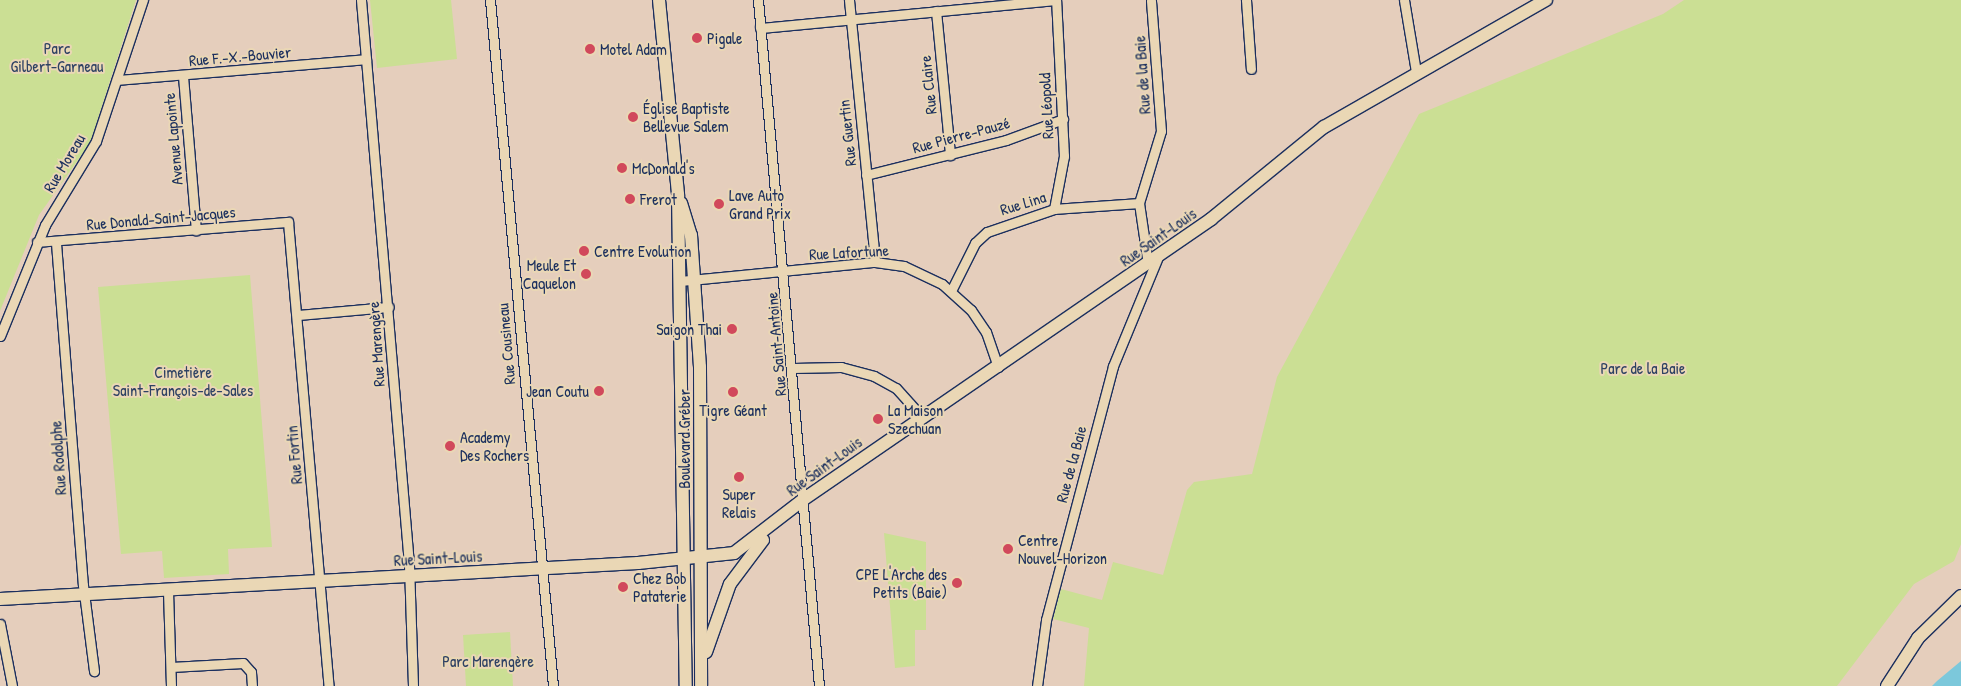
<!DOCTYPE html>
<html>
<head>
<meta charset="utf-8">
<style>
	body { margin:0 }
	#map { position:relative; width:1961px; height:686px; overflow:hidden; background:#e5cebc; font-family:"Patrick Hand",sans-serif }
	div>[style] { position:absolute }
	.green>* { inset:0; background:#cbdf94 }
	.water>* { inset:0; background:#7cc8db }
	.roads { filter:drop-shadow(1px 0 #1b2f5e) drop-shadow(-1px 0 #1b2f5e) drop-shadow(0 1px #1b2f5e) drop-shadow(0 -1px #1b2f5e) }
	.street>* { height:9px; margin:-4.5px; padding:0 4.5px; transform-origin:4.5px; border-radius:4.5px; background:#ead7b5 }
	.secondary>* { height:12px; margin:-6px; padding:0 6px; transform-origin:6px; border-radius:6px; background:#ead7b5 }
	.dots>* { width:14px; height:14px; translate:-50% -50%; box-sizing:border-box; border:2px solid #ead7b5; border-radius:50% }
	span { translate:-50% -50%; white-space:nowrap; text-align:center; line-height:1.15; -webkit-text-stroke:4px #ead7b5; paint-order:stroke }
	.poi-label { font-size:16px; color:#1b2f5e }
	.left { translate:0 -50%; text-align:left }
	.right { translate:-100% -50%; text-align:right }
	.park-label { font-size:16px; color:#2d4163 }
	.street-label { font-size:16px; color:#1b2f5e }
</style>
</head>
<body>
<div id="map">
	<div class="green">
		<i style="clip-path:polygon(0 0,136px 0,90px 143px,39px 215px,0 311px)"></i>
		<i style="clip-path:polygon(370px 0,451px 0,457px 59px,377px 68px)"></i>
		<i style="clip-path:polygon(1684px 0,1961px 0,1961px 544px,1954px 561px,1914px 584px,1837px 686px,1084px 686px,1089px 628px,1053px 619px,1061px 589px,1102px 600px,1113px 562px,1163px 575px,1187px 490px,1194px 482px,1252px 474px,1277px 377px,1419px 114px,1663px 14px)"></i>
		<i style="clip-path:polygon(250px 275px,272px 547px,228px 549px,229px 574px,164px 578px,162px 551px,121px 554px,98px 287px)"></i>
		<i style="clip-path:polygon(884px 533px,926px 542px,926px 630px,915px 630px,915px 666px,895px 668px)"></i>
		<i style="clip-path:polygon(510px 632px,513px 686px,466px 686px,463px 635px)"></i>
	</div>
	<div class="water">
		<i style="clip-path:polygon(1961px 661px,1961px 686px,1932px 686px,1937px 681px)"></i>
	</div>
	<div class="roads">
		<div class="street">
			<i style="left:361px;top:0;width:567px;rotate:85.14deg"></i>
			<i style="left:409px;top:565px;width:121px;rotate:88.1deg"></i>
			<i style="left:490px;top:0;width:689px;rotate:84.75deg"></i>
			<i style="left:758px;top:0;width:689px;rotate:84.92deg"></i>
			<i style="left:849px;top:0;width:263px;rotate:84.3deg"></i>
			<i style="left:1246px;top:0;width:69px;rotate:85.9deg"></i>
			<i style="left:1404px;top:0;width:73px;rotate:80.5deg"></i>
			<i style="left:936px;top:11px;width:145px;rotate:84.4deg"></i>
			<i style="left:760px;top:28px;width:295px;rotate:-5.4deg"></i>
			<i style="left:183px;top:76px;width:155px;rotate:85.2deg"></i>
			<i style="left:117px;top:80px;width:250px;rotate:-4.8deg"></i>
			<i style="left:866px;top:175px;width:144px;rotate:-14deg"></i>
			<i style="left:1006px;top:140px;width:61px;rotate:-20.2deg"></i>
			<i style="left:1054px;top:209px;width:54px;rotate:-79.3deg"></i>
			<i style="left:1064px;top:156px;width:156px;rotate:-92.9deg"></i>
			<i style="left:37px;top:242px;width:252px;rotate:-4.6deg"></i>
			<i style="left:288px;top:222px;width:466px;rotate:85deg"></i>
			<i style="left:56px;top:243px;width:343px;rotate:85.5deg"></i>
			<i style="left:83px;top:585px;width:87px;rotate:82.7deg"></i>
			<i style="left:1148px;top:264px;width:62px;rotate:-98.4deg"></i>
			<i style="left:1139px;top:203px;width:75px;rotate:-73deg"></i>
			<i style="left:1161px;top:131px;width:131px;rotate:-94.4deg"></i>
			<i style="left:680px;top:281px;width:196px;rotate:-5.6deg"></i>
			<i style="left:875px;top:262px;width:29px;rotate:8deg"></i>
			<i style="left:904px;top:266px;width:42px;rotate:25.3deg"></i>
			<i style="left:942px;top:284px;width:39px;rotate:42deg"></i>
			<i style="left:971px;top:310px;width:27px;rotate:56deg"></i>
			<i style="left:986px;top:332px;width:37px;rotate:71deg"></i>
			<i style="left:951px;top:291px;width:54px;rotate:-63.4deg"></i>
			<i style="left:975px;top:243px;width:16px;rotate:-43deg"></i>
			<i style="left:987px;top:232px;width:71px;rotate:-18.9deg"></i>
			<i style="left:1054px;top:209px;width:85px;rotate:-4deg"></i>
			<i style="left:297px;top:315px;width:92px;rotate:-5deg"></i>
			<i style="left:0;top:336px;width:120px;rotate:-67.9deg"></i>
			<i style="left:45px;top:225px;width:98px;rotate:-58.7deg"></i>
			<i style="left:96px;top:141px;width:149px;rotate:-71.6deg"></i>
			<i style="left:793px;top:368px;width:48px;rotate:-1.2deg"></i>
			<i style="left:841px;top:367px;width:34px;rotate:15deg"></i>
			<i style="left:874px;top:376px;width:25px;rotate:29deg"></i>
			<i style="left:896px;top:388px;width:39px;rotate:48deg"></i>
			<i style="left:168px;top:591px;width:95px;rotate:88.2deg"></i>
			<i style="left:0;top:624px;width:63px;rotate:79deg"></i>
			<i style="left:171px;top:667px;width:72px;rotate:-3.2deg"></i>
			<i style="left:243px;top:663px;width:12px;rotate:48deg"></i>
			<i style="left:251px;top:672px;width:14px;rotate:86deg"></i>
			<i style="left:1037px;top:686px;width:67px;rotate:-82.2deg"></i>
			<i style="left:1046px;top:620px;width:263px;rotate:-75.2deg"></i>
			<i style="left:1113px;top:366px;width:118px;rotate:-67.6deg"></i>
		</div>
		<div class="secondary">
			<i style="left:659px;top:0;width:196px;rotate:84.4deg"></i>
			<i style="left:678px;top:195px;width:491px;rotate:89.1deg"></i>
			<i style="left:681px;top:203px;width:34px;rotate:73deg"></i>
			<i style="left:691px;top:235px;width:132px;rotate:86.1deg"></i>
			<i style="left:700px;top:367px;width:319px;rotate:89.8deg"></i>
			<i style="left:0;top:599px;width:639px;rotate:-3.23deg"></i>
			<i style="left:638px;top:563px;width:97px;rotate:-5.9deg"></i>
			<i style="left:734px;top:553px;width:88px;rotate:-37.6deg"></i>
			<i style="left:804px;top:499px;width:494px;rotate:-34.5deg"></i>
			<i style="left:1211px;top:219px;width:146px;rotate:-39.2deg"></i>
			<i style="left:1324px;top:127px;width:256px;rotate:-29.8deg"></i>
			<i style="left:706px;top:652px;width:72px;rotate:-70.6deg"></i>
			<i style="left:730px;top:584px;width:55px;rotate:-53.1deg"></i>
			<i style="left:1887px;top:686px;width:57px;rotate:-57.1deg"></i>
			<i style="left:1918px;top:638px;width:60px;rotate:-44.3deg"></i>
		</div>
	</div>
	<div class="dots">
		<i style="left:697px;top:38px;background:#d1495b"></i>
		<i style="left:590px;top:49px;background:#d1495b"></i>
		<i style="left:633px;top:117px;background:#d1495b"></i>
		<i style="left:622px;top:168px;background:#d1495b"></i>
		<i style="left:630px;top:199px;background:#d1495b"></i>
		<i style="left:719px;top:204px;background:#d1495b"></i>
		<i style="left:584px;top:251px;background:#d1495b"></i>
		<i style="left:586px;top:274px;background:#d1495b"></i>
		<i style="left:732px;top:329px;background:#d1495b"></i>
		<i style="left:599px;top:391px;background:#d1495b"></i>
		<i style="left:733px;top:392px;background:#d1495b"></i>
		<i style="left:878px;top:419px;background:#d1495b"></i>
		<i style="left:450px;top:446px;background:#d1495b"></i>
		<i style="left:739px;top:477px;background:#d1495b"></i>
		<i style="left:1008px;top:549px;background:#d1495b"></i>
		<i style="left:957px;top:583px;background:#d1495b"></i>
		<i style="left:623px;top:587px;background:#d1495b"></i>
	</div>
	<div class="poi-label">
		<span class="left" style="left:707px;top:38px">Pigale</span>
		<span class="left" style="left:600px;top:49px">Motel Adam</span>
		<span class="left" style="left:643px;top:117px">Église Baptiste<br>Bellevue Salem</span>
		<span class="left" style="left:632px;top:168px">McDonald's</span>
		<span class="left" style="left:729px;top:204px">Lave Auto<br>Grand Prix</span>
		<span class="left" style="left:640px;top:199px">Frerot</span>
		<span class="left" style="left:594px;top:251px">Centre Evolution</span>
		<span class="right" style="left:576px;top:274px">Meule Et<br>Caquelon</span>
		<span class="right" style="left:722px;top:329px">Saigon Thai</span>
		<span class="right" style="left:589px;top:391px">Jean Coutu</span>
		<span style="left:733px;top:410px">Tigre Géant</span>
		<span class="left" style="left:888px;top:419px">La Maison<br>Szechuan</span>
		<span class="left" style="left:460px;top:446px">Academy<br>Des Rochers</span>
		<span style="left:739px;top:503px">Super<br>Relais</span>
		<span class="left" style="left:1018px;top:549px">Centre<br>Nouvel-Horizon</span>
		<span class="right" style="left:947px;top:583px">CPE L'Arche des<br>Petits (Baie)</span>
		<span class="left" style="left:633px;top:587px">Chez Bob<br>Pataterie</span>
	</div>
	<div class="park-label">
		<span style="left:57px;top:57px">Parc<br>Gilbert-Garneau</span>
		<span style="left:1643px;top:368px">Parc de la Baie</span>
		<span style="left:183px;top:381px">Cimetière<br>Saint-François-de-Sales</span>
		<span style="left:488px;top:661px">Parc Marengère</span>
	</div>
	<div class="street-label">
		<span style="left:240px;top:56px;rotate:-5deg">Rue F.-X.-Bouvier</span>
		<span style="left:1142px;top:75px;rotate:-94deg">Rue de la Baie</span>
		<span style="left:928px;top:85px;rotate:-96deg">Rue Claire</span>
		<span style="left:1046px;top:106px;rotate:-93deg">Rue Léopold</span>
		<span style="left:847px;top:133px;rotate:-96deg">Rue Guertin</span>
		<span style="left:961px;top:135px;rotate:-15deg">Rue Pierre-Pauzé</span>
		<span style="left:173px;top:139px;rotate:-95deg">Avenue Lapointe</span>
		<span style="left:64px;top:163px;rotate:-59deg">Rue Moreau</span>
		<span style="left:1023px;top:203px;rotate:-17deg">Rue Lina</span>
		<span style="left:161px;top:218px;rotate:-5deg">Rue Donald-Saint-Jacques</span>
		<span style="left:1158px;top:237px;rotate:-35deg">Rue Saint-Louis</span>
		<span style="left:849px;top:252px;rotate:-3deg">Rue Lafortune</span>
		<span style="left:376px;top:344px;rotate:-94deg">Rue Marengère</span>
		<span style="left:506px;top:344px;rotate:-95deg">Rue Cousineau</span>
		<span style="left:776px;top:344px;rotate:-95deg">Rue Saint-Antoine</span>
		<span style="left:684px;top:439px;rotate:-90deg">Boulevard Gréber</span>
		<span style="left:294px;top:455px;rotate:-95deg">Rue Fortin</span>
		<span style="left:58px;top:458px;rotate:-94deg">Rue Rodolphe</span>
		<span style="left:1071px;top:464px;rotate:-75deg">Rue de la Baie</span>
		<span style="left:824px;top:466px;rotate:-36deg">Rue Saint-Louis</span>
		<span style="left:438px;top:558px;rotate:-3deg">Rue Saint-Louis</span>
	</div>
</div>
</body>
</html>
